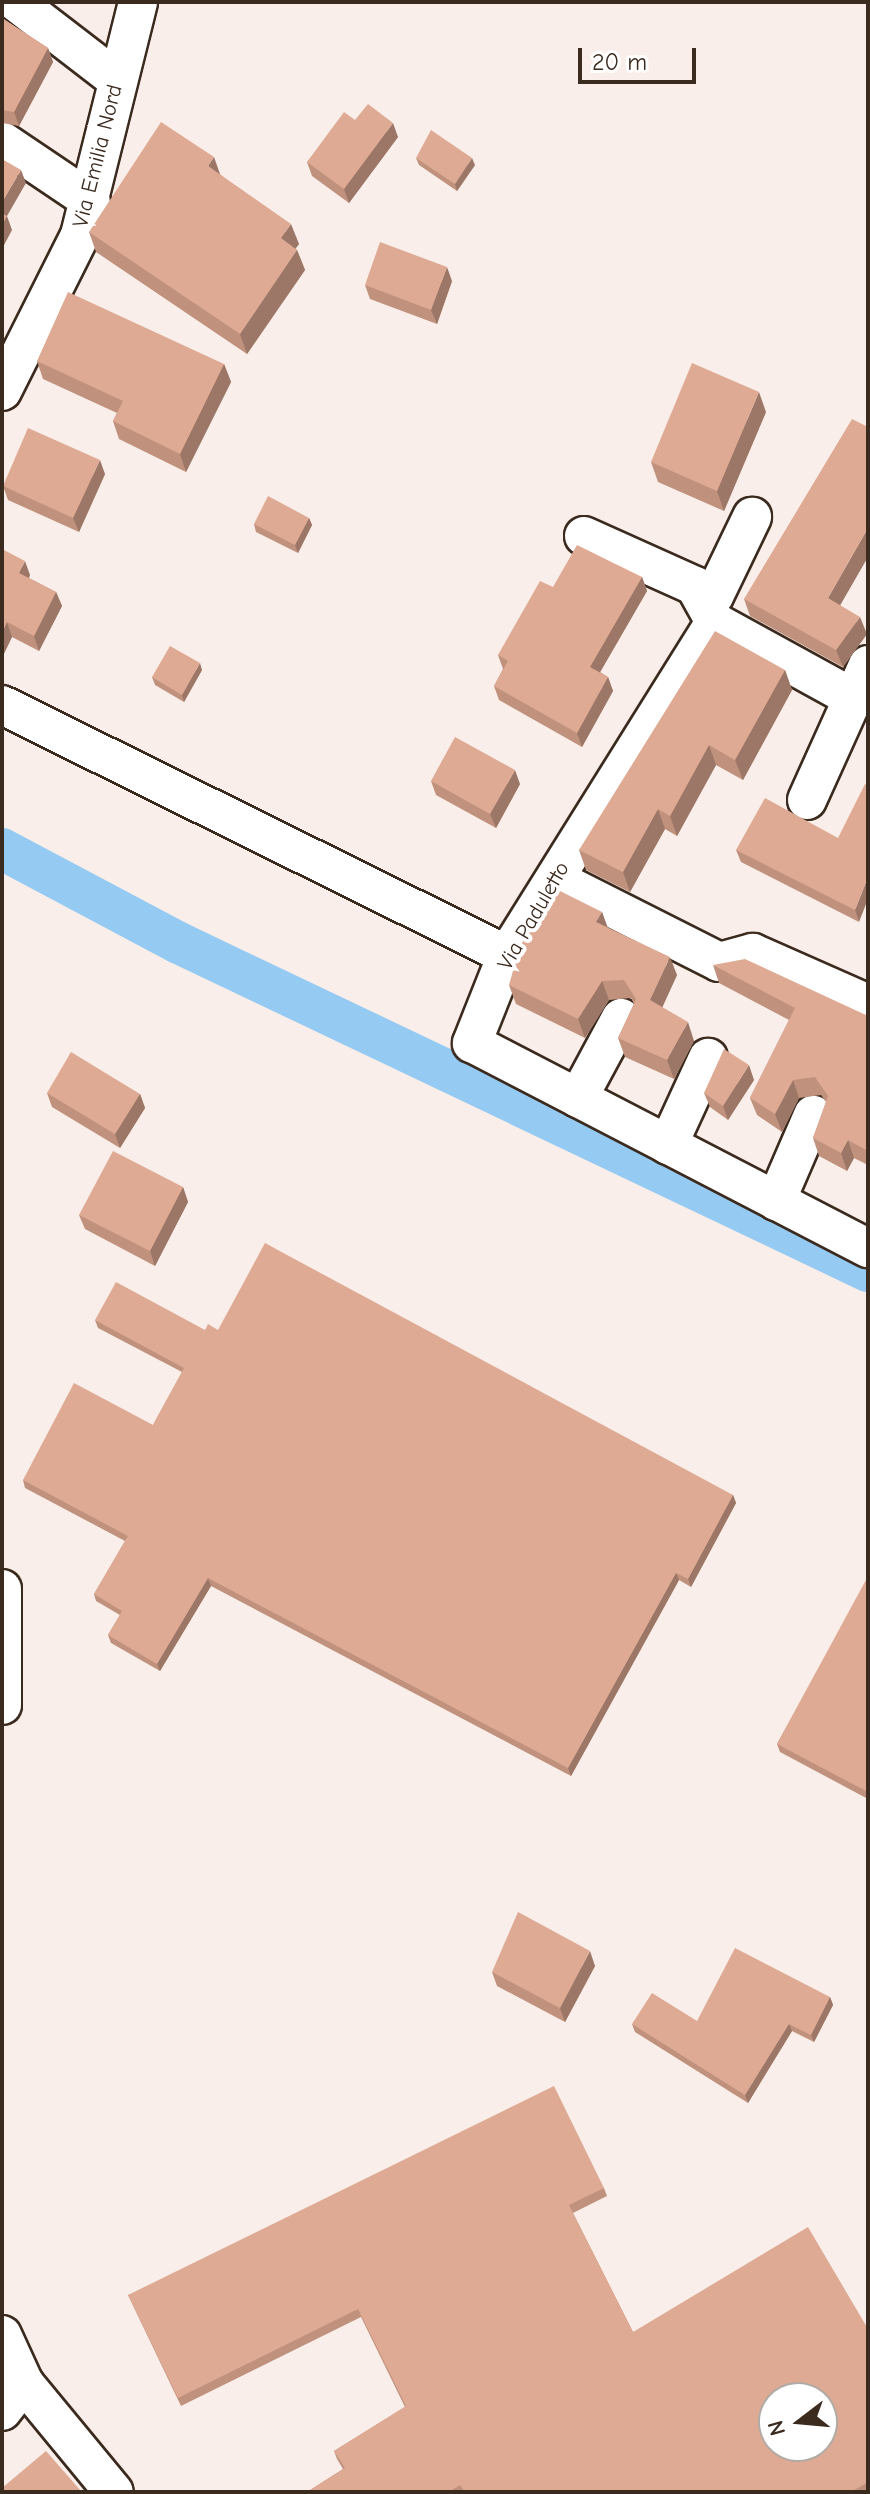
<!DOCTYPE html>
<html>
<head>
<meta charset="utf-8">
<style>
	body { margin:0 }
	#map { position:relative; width:870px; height:2494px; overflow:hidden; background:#f9eee9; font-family:"Comic Neue",sans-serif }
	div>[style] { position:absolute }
	.canal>* { height:42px; margin:-21px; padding:0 21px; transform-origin:21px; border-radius:21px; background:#95caf2 }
	.roads { filter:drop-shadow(2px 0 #3b2a1e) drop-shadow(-2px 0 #3b2a1e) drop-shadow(0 2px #3b2a1e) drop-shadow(0 -2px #3b2a1e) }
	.minor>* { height:38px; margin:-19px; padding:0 19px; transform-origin:19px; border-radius:19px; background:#fff }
	.wall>* { inset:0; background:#c0927e }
	.shaded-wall>* { inset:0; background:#9c7767 }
	.building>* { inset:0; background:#dfaa93 }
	span { translate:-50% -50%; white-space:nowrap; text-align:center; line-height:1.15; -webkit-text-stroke:8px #fff; paint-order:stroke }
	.street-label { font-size:22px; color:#3b2a1e }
	.frame { position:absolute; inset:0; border:4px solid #3b2a1e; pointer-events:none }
	.north { position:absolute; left:758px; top:2382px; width:80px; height:80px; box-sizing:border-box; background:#fff; border:2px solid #b1aaa5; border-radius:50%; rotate:254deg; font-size:22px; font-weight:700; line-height:32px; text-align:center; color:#3b2a1e }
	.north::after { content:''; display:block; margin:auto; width:28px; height:36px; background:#3b2a1e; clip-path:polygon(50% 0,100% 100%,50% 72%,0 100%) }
	.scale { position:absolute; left:578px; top:48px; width:118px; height:36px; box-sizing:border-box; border:4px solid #3b2a1e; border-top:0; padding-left:10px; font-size:24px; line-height:28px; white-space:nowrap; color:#3b2a1e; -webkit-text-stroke:6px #fff; paint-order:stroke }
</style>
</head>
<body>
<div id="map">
	<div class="canal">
		<i style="left:2px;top:849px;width:200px;rotate:28deg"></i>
		<i style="left:179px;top:943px;width:763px;rotate:25.46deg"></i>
	</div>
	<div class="roads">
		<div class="minor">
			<i style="left:16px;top:2px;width:126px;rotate:37.6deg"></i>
			<i style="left:2px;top:141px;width:107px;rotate:34deg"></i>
			<i style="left:2px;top:391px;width:174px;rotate:-63.4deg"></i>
			<i style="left:80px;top:235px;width:240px;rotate:-76deg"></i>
			<i style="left:584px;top:536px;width:122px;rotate:24.2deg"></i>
			<i style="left:695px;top:586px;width:41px;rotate:60.9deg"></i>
			<i style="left:704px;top:601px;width:11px;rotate:-27deg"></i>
			<i style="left:714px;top:596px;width:88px;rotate:-64.3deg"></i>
			<i style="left:868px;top:665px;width:36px;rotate:114deg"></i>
			<i style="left:853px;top:698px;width:158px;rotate:-151.2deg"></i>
			<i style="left:715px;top:622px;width:393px;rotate:122deg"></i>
			<i style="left:507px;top:955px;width:95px;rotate:111.7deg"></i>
			<i style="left:472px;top:1043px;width:446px;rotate:27.4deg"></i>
			<i style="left:2px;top:705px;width:563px;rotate:26.34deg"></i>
			<i style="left:807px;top:800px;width:112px;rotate:-65.7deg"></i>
			<i style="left:555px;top:879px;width:184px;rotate:26.8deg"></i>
			<i style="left:719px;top:962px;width:35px;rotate:-15deg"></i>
			<i style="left:753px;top:953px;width:126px;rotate:23.9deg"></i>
			<i style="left:578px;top:1098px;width:91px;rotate:-61.7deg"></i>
			<i style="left:668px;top:1145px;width:96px;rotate:-65.3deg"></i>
			<i style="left:776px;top:1201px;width:94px;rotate:-66.7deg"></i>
			<i style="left:2px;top:1589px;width:116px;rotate:90deg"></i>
			<i style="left:2px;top:2335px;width:53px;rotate:65.4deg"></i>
			<i style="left:24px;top:2383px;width:141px;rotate:50.5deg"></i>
			<i style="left:2px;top:2411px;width:36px;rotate:-52deg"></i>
		</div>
	</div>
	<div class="wall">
		<i style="clip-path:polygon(2px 18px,48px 48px,53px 62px,19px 126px,2px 123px)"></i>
		<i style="clip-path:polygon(355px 120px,398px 137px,349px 203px,312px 176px,307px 162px)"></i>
		<i style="clip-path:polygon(416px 158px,475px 165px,457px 191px,419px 165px)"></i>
		<i style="clip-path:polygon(221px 175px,299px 244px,295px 248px,297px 250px,305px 270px,247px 354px,96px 252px,89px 232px)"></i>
		<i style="clip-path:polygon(452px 281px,437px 324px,370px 299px,365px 285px)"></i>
		<i style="clip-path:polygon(37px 361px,224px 364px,231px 382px,186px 472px,119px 439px,113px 421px,117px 413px,43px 379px)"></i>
		<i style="clip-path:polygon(766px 412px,724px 511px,658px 482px,651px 462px)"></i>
		<i style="clip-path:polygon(105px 474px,79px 532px,8px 500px,3px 486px)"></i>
		<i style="clip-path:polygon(309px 518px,312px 525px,298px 553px,256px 532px,254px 524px)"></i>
		<i style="clip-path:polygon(2px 549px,30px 575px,29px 578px,56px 592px,62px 606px,39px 651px,12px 637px,2px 656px)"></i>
		<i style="clip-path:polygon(642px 577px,647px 591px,600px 672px,608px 677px,613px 691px,582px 747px,499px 700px,494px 686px,503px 669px,498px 655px,553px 587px)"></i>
		<i style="clip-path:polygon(744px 599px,840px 605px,867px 634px,843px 667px,750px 616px)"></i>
		<i style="clip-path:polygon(202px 670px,184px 702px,155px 685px,152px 677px)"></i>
		<i style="clip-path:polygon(785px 670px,792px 690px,743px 780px,716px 765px,677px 836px,665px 829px,630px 892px,586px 870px,579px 850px)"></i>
		<i style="clip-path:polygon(431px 781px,520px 784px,496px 828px,436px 795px)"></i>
		<i style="clip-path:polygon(838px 838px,859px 922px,741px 862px,736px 850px)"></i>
		<i style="clip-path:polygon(602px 912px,607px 927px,677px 975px,662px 1007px,694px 1041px,674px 1079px,625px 1057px,618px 1038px,634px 1004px,631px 998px,609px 1000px,585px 1038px,516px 1004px,509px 985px)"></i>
		<i style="clip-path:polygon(713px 965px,868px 1016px,868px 1165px,854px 1158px,847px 1171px,819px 1156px,813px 1138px,826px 1102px,821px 1095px,799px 1098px,782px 1132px,757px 1115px,750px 1098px,789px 1020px,719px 983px)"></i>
		<i style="clip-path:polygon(754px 1080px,728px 1120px,710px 1107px,704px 1093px)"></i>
		<i style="clip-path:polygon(47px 1093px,140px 1094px,145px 1108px,120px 1148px,52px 1107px)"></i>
		<i style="clip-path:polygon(183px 1187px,188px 1202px,155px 1266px,85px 1229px,79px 1215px)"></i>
		<i style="clip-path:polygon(95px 1320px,205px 1330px,218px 1330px,733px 1495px,736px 1503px,691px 1587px,679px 1580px,571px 1776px,211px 1586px,160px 1671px,111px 1643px,108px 1635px,120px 1615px,96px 1601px,94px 1594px,125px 1541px,25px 1488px,23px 1480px,153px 1425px,182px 1372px,98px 1328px)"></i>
		<i style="clip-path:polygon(868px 1579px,868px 1799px,780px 1752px,777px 1744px)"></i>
		<i style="clip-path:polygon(595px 1966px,565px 2022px,497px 1986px,492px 1972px)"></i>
		<i style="clip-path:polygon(830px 1997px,833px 2005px,814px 2042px,792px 2031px,748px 2103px,635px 2032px,632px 2024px,697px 2021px)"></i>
		<i style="clip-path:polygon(604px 2188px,607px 2196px,573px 2213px,633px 2332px,868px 2329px,868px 2491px,307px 2492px,343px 2469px,337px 2459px,334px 2451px,405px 2407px,361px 2317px,181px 2406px,128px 2295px)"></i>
	</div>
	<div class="shaded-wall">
		<i style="clip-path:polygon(48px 48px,53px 62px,19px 126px,14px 112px)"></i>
		<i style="clip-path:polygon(393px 123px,398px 137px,349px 203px,344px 189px)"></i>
		<i style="clip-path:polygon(214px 157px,221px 177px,208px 166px)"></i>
		<i style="clip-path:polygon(472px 158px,475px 165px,457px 191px,455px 184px)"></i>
		<i style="clip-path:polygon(21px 170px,26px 183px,7px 216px,12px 230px,2px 249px,2px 202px)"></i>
		<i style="clip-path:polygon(291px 224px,299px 244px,288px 259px,281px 238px)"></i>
		<i style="clip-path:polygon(297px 250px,305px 270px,247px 354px,240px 334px)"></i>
		<i style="clip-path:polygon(447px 267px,452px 281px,437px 324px,431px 310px)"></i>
		<i style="clip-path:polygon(224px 364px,231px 382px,186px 472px,180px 454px)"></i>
		<i style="clip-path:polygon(759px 392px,766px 412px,724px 511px,717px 491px)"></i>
		<i style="clip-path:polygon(100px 460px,105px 474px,79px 532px,73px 518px)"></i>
		<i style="clip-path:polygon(309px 518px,312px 525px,298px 553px,295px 545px)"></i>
		<i style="clip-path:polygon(868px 528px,868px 557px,834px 616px,828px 598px)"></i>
		<i style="clip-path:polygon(25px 561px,30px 575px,24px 587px,19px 573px)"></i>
		<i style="clip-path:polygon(642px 577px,647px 591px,595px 681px,590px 667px)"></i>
		<i style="clip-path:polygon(56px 592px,62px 606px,39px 651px,34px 636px)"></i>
		<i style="clip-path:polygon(860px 617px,867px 634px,843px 667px,836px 650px)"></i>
		<i style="clip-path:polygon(7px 622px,12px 637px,3px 656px,2px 633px)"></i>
		<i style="clip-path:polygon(200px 663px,202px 670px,184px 702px,182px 695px)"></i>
		<i style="clip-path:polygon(785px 670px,792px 690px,743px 780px,735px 760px)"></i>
		<i style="clip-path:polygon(608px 677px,613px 691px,582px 747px,577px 733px)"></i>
		<i style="clip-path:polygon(709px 745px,716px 765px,677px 836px,670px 816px)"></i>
		<i style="clip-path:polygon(515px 770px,520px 784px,496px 828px,490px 814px)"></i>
		<i style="clip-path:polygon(658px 809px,665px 829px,630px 892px,623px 872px)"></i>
		<i style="clip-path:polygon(868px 877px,868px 899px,859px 922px,855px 910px)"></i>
		<i style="clip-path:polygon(602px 912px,609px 931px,596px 922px)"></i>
		<i style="clip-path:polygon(670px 957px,677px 975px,657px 1019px,650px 1000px)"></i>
		<i style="clip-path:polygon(602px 981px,609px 1000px,585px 1038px,578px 1019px)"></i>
		<i style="clip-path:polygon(688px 1022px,694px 1041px,674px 1079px,667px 1060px)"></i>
		<i style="clip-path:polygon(749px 1065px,754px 1080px,728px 1120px,723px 1106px)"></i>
		<i style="clip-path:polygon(793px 1080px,799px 1098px,782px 1132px,775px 1114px)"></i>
		<i style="clip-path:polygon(140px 1094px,145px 1108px,120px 1148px,115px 1134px)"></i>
		<i style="clip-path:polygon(848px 1140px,854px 1158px,847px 1171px,841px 1153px)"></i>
		<i style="clip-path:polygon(183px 1187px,188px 1202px,155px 1266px,150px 1251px)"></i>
		<i style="clip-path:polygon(733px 1495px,736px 1503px,691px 1587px,688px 1579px)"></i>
		<i style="clip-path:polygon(676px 1573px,679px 1580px,571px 1776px,568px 1768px)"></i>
		<i style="clip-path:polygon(208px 1578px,211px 1586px,160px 1671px,157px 1664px)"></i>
		<i style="clip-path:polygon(590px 1951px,595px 1966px,565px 2022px,560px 2008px)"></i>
		<i style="clip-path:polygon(830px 1997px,833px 2005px,814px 2042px,811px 2035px)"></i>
		<i style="clip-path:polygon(789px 2024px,792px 2031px,748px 2103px,745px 2095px)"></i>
	</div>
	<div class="building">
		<i style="clip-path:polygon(2px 18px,48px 48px,14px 112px,2px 110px)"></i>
		<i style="clip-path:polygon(368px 104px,393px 123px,344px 189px,307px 162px,344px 112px,355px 120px)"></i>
		<i style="clip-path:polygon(161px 122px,214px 157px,208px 166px,291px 224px,281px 238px,297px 250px,240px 334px,89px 232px)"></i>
		<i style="clip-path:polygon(431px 130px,472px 158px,455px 184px,416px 158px)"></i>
		<i style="clip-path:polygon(2px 159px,21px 170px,2px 202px)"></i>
		<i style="clip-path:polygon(2px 213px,7px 216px,2px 225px)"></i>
		<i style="clip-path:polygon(380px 242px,447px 267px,431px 310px,365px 285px)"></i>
		<i style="clip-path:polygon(68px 292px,224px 364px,180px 454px,113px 421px,123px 401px,37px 361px)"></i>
		<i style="clip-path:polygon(692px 363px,759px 392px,717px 491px,651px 462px)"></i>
		<i style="clip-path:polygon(852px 419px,868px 427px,868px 528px,828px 598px,860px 617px,836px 650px,744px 599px)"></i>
		<i style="clip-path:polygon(28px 428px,100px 460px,73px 518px,3px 486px)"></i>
		<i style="clip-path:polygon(268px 496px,309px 518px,295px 545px,254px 524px)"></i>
		<i style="clip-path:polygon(577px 545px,642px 577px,590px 667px,608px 677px,577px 733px,494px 686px,508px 661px,498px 655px,540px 581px,553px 587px)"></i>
		<i style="clip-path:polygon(2px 549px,25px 561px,19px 573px,56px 592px,34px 636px,7px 622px,2px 633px)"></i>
		<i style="clip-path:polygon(715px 631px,785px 670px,735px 760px,709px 745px,670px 816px,658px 809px,623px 872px,579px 850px)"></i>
		<i style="clip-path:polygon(170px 646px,200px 663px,182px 695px,152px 677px)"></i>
		<i style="clip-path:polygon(455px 737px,515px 770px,490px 814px,431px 781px)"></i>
		<i style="clip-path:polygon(865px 784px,868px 786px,868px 877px,855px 910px,736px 850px,765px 798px,838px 838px)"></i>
		<i style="clip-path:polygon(556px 889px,602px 912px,596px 922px,670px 957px,650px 1000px,688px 1022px,667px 1060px,618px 1038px,636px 999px,624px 980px,602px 981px,578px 1019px,509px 985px,520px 946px)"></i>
		<i style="clip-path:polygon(745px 959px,868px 1016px,868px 1151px,848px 1140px,841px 1153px,813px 1138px,828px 1096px,815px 1077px,793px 1080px,775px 1114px,750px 1098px,795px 1008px,713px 965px)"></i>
		<i style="clip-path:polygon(724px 1049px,749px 1065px,723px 1106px,704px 1093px)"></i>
		<i style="clip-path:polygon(71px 1052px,140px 1094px,115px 1134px,47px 1093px)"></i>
		<i style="clip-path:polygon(113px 1151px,183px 1187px,150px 1251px,79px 1215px)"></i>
		<i style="clip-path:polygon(265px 1243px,733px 1495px,688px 1579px,676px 1573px,568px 1768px,208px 1578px,157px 1664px,108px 1635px,122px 1611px,94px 1594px,128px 1536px,23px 1480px,74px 1383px,153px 1425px,184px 1368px,95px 1320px,116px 1282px,205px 1330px,208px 1324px,218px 1330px)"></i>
		<i style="clip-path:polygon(867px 1578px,868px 1579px,868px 1792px,777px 1744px)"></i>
		<i style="clip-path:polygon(518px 1912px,590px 1951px,560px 2008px,492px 1972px)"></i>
		<i style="clip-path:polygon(735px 1948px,830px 1997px,811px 2035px,789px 2024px,745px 2095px,632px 2024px,652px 1993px,697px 2021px)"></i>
		<i style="clip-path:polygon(evenodd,554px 2086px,604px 2188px,569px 2205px,633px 2332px,808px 2227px,868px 2329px,868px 2482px,851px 2492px,465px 2492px,460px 2485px,449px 2492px,435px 2492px,434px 2490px,432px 2492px,307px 2492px,345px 2468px,334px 2451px,406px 2406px,358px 2309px,178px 2398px,128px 2295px,554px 2086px,774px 2398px,822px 2398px,822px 2446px,774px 2446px,774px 2398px)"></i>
		<i style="clip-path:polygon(46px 2451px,81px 2491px,79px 2492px,2px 2492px,2px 2488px)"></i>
	</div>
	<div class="street-label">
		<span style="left:98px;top:156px;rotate:-76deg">Via Emilia Nord</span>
		<span style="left:534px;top:916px;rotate:-60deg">Via Paduletto</span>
	</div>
	<div class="frame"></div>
	<div class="north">N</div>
	<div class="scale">20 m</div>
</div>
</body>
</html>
